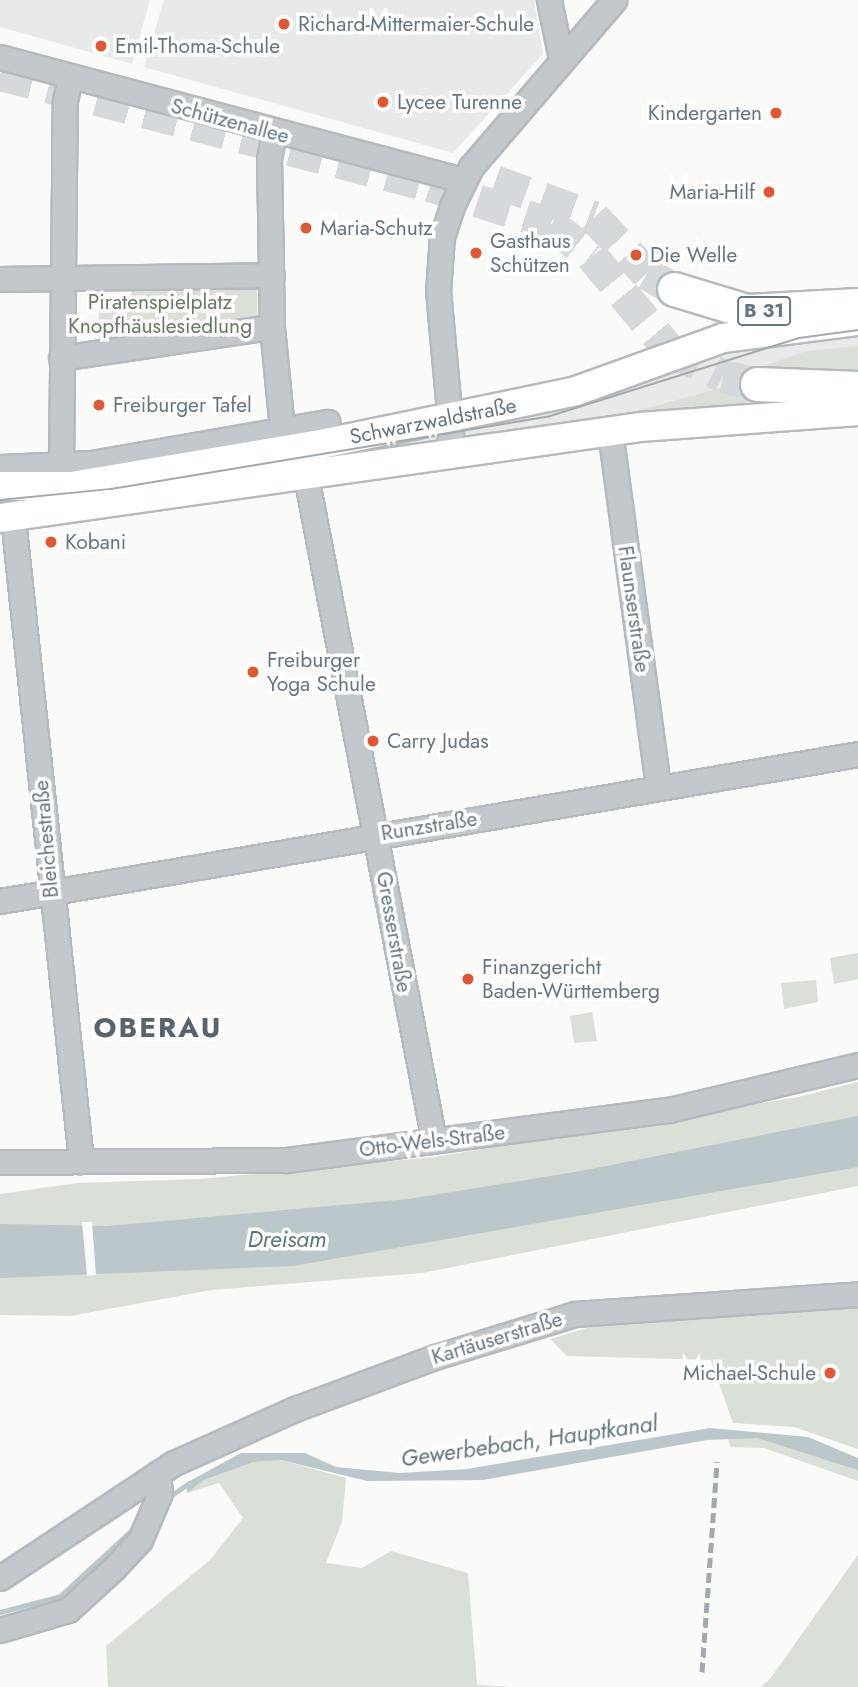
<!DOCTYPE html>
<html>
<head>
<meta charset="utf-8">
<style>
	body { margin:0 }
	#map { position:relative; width:858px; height:1687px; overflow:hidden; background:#fafaf8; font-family:Jost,sans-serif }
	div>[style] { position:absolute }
	.built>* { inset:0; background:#e8e9e9 }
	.green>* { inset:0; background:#dadfd7 }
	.water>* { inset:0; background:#bbc7cb }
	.pier>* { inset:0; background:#fafaf8 }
	.stream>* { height:5px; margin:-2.5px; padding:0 2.5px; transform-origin:2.5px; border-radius:2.5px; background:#bbc7cb }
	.highway-tunnel>* { height:33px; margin-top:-16.5px; transform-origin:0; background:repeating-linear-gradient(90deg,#d5d9db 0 33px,transparent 0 50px) }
	.roads { filter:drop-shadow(2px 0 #b5babe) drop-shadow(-2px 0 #b5babe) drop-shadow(0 2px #b5babe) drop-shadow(0 -2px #b5babe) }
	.minor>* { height:23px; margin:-11.5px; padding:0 11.5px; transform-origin:11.5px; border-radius:11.5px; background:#c3c8cc }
	.major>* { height:28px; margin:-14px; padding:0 14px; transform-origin:14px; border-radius:14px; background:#fff }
	.highway>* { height:33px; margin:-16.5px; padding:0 16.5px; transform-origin:16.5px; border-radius:16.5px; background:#fff }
	.tram>* { height:2px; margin:-1px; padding:0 1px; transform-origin:1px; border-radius:1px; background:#a2aab0 }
	.rail>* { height:5px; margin-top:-2.5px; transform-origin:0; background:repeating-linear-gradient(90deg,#a2aab0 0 10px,transparent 0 15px) }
	.dots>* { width:19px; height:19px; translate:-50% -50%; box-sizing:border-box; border:4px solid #fff; border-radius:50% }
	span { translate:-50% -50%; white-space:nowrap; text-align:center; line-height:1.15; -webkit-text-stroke:7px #fff; paint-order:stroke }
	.shield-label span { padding:2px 5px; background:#fff; border:2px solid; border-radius:5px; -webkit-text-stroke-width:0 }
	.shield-label { font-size:19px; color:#657683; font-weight:700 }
	.poi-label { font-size:21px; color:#657683 }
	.left { translate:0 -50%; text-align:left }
	.right { translate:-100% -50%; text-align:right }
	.street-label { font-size:21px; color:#657683 }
	.park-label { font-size:21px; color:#687a64 }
	.water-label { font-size:23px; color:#60757c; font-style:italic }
	.district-label { font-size:28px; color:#57646e; font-weight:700; letter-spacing:2px }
</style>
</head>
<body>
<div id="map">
	<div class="built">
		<i style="clip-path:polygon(0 0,150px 0,132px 64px,0 27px)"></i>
		<i style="clip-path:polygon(164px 0,534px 0,543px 54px,453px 153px,144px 67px)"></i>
		<i style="clip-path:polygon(858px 324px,858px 346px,805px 351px,727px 380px,729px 386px,608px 418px,0 511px,0 492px,35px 491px)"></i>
	</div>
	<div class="green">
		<i style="clip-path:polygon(131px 289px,257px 289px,258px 325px,99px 348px,99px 309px,133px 309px)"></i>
		<i style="clip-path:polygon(858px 346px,858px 376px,752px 377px,747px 408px,609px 418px,728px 386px,726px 380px,805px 351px)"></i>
		<i style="clip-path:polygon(858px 953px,858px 979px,834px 984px,830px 958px)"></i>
		<i style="clip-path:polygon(816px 980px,818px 1002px,784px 1009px,781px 983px)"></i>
		<i style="clip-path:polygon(592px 1012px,597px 1041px,574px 1043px,570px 1016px)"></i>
		<i style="clip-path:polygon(858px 1082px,858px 1186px,422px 1273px,212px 1290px,70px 1316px,0 1315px,0 1194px,77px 1183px,200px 1179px,435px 1157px,798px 1097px)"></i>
		<i style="clip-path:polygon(858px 1305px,858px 1449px,794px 1427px,733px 1423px,711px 1360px,567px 1356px,550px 1339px,640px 1312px)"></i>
		<i style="clip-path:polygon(728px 1438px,757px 1438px,802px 1449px,858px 1470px,858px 1481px,764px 1448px,730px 1447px)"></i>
		<i style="clip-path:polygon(281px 1460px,346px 1478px,342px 1522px,326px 1563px,362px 1568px,391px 1551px,468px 1573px,477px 1685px,513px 1687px,108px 1687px,106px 1646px,210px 1560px,243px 1518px,219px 1483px,187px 1493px,204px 1480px,254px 1462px)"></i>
		<i style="clip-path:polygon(858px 1555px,858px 1687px,761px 1687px,770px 1679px)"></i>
	</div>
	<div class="water">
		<i style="clip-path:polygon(858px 1116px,858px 1167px,847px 1169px,293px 1266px,0 1278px,0 1224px,107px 1226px,409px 1199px,581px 1171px)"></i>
		<i style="clip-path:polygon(710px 1428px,808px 1437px,858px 1458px,858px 1470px,757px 1438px,707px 1440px,483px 1480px,367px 1481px,281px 1460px,254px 1462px,204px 1480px,187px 1493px,186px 1483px,241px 1453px,305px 1453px,336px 1467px,400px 1473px,467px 1469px)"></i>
	</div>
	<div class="pier">
		<i style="clip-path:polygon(82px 1222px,92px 1222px,96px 1275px,87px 1276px)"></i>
	</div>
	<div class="stream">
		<i style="left:166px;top:1499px;width:28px;rotate:-35deg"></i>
		<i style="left:0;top:1612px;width:62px;rotate:-14.9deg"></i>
		<i style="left:60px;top:1596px;width:102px;rotate:-42.6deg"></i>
	</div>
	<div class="highway-tunnel">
		<i style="left:0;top:74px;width:444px;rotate:14.5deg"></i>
		<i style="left:430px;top:185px;width:127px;rotate:17.9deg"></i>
		<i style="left:551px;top:224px;width:52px;rotate:38deg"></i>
		<i style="left:592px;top:256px;width:121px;rotate:50.4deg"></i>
		<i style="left:669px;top:349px;width:60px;rotate:26.6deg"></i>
		<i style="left:723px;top:376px;width:35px;rotate:13deg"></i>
		<i style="left:495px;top:181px;width:105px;rotate:20deg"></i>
		<i style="left:594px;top:217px;width:77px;rotate:46.6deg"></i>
		<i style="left:647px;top:273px;width:31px;rotate:31deg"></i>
	</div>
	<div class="roads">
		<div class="minor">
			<i style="left:549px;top:0;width:60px;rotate:78.5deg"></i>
			<i style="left:0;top:57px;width:478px;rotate:14.9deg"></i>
			<i style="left:274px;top:133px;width:25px;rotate:101deg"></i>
			<i style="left:269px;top:158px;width:169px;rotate:89deg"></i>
			<i style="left:272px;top:327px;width:102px;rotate:84.4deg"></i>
			<i style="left:0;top:279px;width:272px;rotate:-0.8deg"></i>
			<i style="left:61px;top:358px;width:213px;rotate:-8.4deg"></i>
			<i style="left:610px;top:431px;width:360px;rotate:82.3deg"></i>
			<i style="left:446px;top:455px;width:23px;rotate:-77deg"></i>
			<i style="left:451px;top:433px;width:143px;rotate:-95.2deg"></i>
			<i style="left:438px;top:291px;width:54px;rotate:-85.8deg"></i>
			<i style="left:442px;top:237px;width:33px;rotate:-72deg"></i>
			<i style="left:452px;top:206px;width:43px;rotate:-64deg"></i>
			<i style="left:471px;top:167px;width:220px;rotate:-49.4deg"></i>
			<i style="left:61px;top:466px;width:365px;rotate:-89.4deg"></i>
			<i style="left:65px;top:101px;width:24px;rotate:-78deg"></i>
			<i style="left:0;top:467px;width:91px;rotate:-2.5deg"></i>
			<i style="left:91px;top:463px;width:240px;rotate:-9.9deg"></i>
			<i style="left:306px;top:476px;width:677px;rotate:79.1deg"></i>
			<i style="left:13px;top:518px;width:647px;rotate:83.96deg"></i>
			<i style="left:0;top:901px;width:871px;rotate:-9.72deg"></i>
			<i style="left:0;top:1162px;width:287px;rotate:-0.4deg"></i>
			<i style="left:287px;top:1160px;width:385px;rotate:-7.5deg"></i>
			<i style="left:669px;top:1110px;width:194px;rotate:-13.4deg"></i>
			<i style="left:0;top:1578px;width:209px;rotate:-33.5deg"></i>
			<i style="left:174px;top:1463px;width:133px;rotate:-24.1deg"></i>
			<i style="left:295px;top:1409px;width:149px;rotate:-20.4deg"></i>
			<i style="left:435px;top:1357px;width:146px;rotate:-17.1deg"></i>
			<i style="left:575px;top:1314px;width:284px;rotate:-4deg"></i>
			<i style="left:0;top:1630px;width:71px;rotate:-16.4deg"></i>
			<i style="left:68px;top:1610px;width:62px;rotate:-42.4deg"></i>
			<i style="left:114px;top:1568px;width:38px;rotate:-47deg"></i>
			<i style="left:140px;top:1540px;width:51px;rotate:-66.9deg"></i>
			<i style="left:160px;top:1493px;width:20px;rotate:-96deg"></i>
		</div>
		<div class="major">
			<i style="left:0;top:486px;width:72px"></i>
			<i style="left:72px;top:486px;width:253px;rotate:-9.6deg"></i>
			<i style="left:321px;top:444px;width:260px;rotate:-11.7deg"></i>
			<i style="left:576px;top:391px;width:156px;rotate:-19.8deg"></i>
			<i style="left:723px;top:338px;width:136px;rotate:-7.2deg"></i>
			<i style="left:0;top:518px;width:646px;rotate:-8.09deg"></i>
			<i style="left:640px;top:427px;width:219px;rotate:-4.2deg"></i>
		</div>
		<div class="highway">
			<i style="left:674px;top:289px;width:76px;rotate:16.8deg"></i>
			<i style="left:747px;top:311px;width:111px;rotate:-3.1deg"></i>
			<i style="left:757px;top:384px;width:101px;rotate:2.3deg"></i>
		</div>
	</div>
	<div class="tram">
		<i style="left:0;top:500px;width:112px;rotate:-5.7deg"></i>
		<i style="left:111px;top:489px;width:445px;rotate:-9.4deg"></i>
		<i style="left:550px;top:416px;width:261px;rotate:-17.4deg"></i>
		<i style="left:799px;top:338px;width:60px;rotate:-7.7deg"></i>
	</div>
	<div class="rail">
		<i style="left:702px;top:1672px;width:211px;rotate:-85.9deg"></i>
	</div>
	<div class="dots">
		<i style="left:284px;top:24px;background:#e4572e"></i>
		<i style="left:101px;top:46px;background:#e4572e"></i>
		<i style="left:383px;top:102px;background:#e4572e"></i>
		<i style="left:776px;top:113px;background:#e4572e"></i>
		<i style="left:769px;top:192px;background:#e4572e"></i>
		<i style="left:306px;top:228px;background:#e4572e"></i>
		<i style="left:476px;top:253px;background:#e4572e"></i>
		<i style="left:636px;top:255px;background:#e4572e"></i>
		<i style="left:99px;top:405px;background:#e4572e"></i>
		<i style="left:51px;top:542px;background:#e4572e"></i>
		<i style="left:253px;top:672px;background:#e4572e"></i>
		<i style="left:373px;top:741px;background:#e4572e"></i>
		<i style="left:468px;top:979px;background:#e4572e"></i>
		<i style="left:830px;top:1373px;background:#e4572e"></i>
	</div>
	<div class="shield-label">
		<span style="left:764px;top:311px">B 31</span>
	</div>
	<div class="poi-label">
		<span class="left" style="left:298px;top:24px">Richard-Mittermaier-Schule</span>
		<span class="left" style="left:115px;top:46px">Emil-Thoma-Schule</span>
		<span class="left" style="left:397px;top:102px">Lycee Turenne</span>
		<span class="right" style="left:762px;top:113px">Kindergarten</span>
		<span class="right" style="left:755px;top:192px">Maria-Hilf</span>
		<span class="left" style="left:320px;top:228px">Maria-Schutz</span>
		<span class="left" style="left:490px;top:253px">Gasthaus<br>Schützen</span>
		<span class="left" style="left:650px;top:255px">Die Welle</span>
		<span class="left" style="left:113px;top:405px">Freiburger Tafel</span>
		<span class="left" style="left:65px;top:542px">Kobani</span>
		<span class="left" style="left:267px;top:672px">Freiburger<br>Yoga Schule</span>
		<span class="left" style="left:387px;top:741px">Carry Judas</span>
		<span class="left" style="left:482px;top:979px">Finanzgericht<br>Baden-Württemberg</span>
		<span class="right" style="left:816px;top:1373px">Michael-Schule</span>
	</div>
	<div class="street-label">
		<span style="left:230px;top:121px;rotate:15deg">Schützenallee</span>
		<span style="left:433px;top:421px;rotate:-11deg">Schwarzwaldstraße</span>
		<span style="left:634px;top:609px;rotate:82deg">Flaunserstraße</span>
		<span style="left:429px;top:826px;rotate:-9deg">Runzstraße</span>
		<span style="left:46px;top:839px;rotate:-95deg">Bleichestraße</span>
		<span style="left:394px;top:932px;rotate:80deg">Gresserstraße</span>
		<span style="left:432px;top:1141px;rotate:-7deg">Otto-Wels-Straße</span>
		<span style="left:497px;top:1338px;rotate:-17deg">Kartäuserstraße</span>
	</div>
	<div class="park-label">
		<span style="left:160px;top:314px">Piratenspielplatz<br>Knopfhäuslesiedlung</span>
	</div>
	<div class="water-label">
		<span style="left:287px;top:1239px">Dreisam</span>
		<span style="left:529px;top:1441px;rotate:-8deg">Gewerbebach, Hauptkanal</span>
	</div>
	<div class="district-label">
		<span style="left:158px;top:1028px">OBERAU</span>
	</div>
</div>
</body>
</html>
